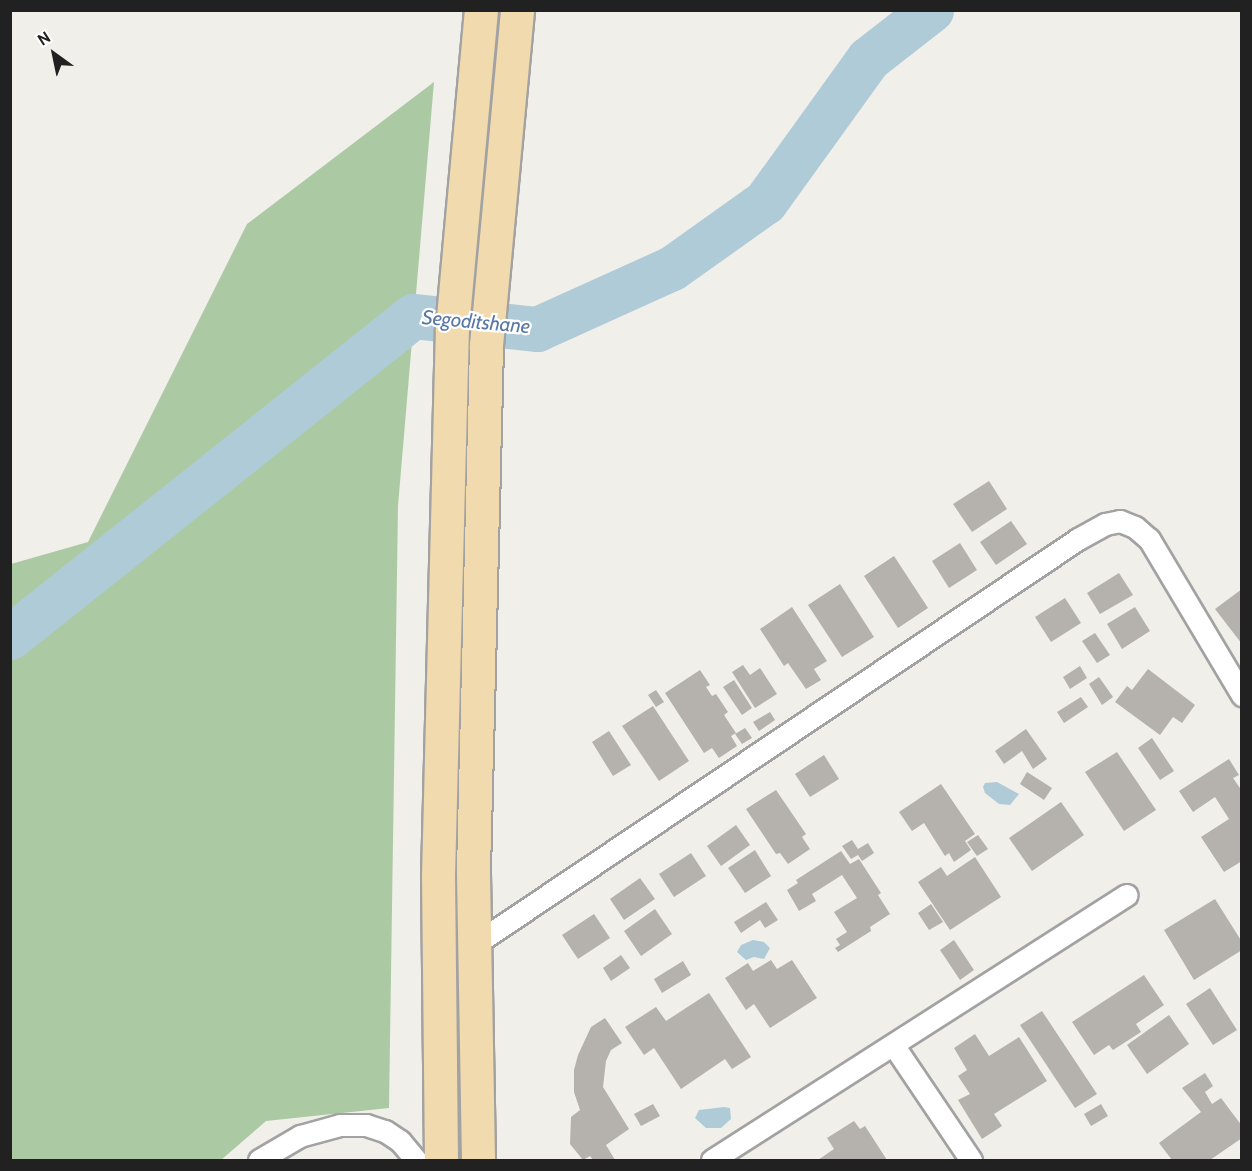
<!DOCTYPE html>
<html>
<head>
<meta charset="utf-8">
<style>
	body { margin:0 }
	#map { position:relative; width:1252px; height:1171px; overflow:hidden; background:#f0efe9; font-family:Cabin,sans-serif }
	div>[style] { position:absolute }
	.forest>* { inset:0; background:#abcaa3 }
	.water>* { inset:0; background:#b0cbd8 }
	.river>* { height:45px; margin:-22.5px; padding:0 22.5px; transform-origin:22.5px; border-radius:22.5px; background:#b0cbd8 }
	.building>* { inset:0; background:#b5b1ac }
	.roads { filter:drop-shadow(2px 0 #a2a2a2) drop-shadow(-2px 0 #a2a2a2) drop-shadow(0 2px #a2a2a2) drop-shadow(0 -2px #a2a2a2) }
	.minor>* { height:21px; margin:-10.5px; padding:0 10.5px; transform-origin:10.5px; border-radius:10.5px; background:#fff }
	.primary>* { height:33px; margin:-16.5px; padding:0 16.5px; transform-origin:16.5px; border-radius:16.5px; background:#f1daae }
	span { translate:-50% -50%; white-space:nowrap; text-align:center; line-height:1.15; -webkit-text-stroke:4.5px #fff; paint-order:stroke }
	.water-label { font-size:20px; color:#5978a6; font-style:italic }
	.frame { position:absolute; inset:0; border:12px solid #212121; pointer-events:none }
	.north { position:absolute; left:24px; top:24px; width:60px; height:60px; -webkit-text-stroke:4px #fff; paint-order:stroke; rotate:327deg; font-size:16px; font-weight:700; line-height:24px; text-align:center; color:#212121 }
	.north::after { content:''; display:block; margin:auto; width:21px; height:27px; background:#212121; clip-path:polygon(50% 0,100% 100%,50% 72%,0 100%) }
</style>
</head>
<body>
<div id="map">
	<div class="forest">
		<i style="clip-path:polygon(434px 82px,398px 506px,389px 1108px,266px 1121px,221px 1160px,11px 1160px,11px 564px,88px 542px,247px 224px)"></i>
	</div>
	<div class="water">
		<i style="clip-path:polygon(997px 782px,1019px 794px,1010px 805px,999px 804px,985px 793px,983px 787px,985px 783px)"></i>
		<i style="clip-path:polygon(753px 940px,764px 942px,770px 948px,764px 959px,754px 957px,746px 960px,737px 952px,741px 945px)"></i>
		<i style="clip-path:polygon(724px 1107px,730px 1108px,731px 1119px,721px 1128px,706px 1128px,695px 1118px,699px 1110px)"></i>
	</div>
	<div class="river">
		<i style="left:10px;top:637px;width:515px;rotate:-38.54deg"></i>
		<i style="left:413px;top:316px;width:125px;rotate:6deg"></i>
		<i style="left:537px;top:329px;width:148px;rotate:-24.3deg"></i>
		<i style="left:672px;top:268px;width:114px;rotate:-35.4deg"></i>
		<i style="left:765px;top:202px;width:176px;rotate:-54.2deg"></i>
		<i style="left:868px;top:59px;width:80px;rotate:-37.9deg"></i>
	</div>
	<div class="building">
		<i style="clip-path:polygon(989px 481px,1007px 509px,972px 532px,953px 504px)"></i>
		<i style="clip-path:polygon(1011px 521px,1027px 544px,996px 565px,980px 542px)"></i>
		<i style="clip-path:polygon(960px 543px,977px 570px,949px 588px,932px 561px)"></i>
		<i style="clip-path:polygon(894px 556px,928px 608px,898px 628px,864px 576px)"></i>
		<i style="clip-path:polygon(1119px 573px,1133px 595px,1100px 614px,1087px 593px)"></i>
		<i style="clip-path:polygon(840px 584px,874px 637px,842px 657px,808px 605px)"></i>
		<i style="clip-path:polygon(1242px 589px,1242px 644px,1215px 609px)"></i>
		<i style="clip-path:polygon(1065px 598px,1081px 623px,1051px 642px,1035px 617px)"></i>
		<i style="clip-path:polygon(792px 607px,827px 661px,814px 669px,821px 680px,806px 689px,788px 663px,784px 666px,760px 629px)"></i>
		<i style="clip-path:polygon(1135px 607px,1150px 631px,1122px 649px,1107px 624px)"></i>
		<i style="clip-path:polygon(1095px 633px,1110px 655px,1097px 663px,1082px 641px)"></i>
		<i style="clip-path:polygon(743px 665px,750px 675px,760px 668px,777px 694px,755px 708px,732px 672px)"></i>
		<i style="clip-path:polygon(1080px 666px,1087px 678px,1070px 689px,1063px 677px)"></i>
		<i style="clip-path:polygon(1148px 669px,1195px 705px,1182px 723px,1173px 717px,1160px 735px,1115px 702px,1127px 686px,1132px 690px)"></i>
		<i style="clip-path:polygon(700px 670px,710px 685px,706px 687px,712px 696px,716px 694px,728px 712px,724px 715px,736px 733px,731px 736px,737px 746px,719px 758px,712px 748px,704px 753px,665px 693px)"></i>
		<i style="clip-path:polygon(1099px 677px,1113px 697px,1102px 705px,1089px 684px)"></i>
		<i style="clip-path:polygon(734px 680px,752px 708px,742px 715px,723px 687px)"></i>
		<i style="clip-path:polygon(656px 690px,664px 702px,656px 707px,648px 695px)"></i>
		<i style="clip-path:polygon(1081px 697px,1088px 707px,1064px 723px,1057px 712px)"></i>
		<i style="clip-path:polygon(653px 706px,689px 761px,659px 781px,622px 726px)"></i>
		<i style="clip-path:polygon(770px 712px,775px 720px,759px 731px,753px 722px)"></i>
		<i style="clip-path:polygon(745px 728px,752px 738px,742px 744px,735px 734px)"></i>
		<i style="clip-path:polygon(1026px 729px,1047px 759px,1033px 769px,1022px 751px,1004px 764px,995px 751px)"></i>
		<i style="clip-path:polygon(609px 731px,631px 765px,613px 776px,592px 742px)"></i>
		<i style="clip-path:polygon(1152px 738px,1174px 771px,1160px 780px,1138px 748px)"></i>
		<i style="clip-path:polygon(1117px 752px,1156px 810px,1124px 831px,1085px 772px)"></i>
		<i style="clip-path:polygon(824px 755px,839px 779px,810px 797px,795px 774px)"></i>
		<i style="clip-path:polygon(1229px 759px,1239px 775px,1233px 778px,1242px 791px,1242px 861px,1224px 872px,1201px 837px,1229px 819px,1215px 797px,1193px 812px,1179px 791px)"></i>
		<i style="clip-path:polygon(1027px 772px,1052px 788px,1044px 800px,1020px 784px)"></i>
		<i style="clip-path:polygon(941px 784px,975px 834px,965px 841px,971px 850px,954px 862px,949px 853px,945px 856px,924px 823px,912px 831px,899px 812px)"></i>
		<i style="clip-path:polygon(776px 790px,806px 834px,802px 837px,810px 849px,788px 864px,780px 853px,776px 854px,746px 809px)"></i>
		<i style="clip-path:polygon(1061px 802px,1084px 835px,1032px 871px,1009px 838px)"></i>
		<i style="clip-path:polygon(736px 825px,750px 845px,721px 866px,707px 846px)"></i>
		<i style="clip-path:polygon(978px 835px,988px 849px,977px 856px,967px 842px)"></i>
		<i style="clip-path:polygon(852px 840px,858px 849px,868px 843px,874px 853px,862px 861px,858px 855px,851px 859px,842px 846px)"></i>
		<i style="clip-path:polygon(755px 850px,771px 876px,745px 893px,728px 868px)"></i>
		<i style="clip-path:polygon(841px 851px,850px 864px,859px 859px,881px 893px,878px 895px,890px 914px,870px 927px,871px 931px,838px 952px,835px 948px,840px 945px,836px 939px,847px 932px,834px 912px,857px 898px,842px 875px,812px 894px,816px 901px,799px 911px,787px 890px,798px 883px,796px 880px)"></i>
		<i style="clip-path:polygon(691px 853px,706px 876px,674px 897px,659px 874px)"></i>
		<i style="clip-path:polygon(975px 857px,1001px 897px,950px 930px,918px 882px,941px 867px,947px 876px)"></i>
		<i style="clip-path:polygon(640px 878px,655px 899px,624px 920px,610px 899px)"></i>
		<i style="clip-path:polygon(1215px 899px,1242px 942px,1242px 950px,1194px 980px,1164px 930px)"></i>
		<i style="clip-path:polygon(766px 902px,778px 920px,765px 928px,760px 920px,741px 933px,734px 922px)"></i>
		<i style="clip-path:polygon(931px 904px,943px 922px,929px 930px,918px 913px)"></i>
		<i style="clip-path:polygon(655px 909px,672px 934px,641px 956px,624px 931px)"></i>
		<i style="clip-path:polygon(594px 914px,610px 938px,578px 959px,562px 935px)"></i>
		<i style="clip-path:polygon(954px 940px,974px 970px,960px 980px,940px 950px)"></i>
		<i style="clip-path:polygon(621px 955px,630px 968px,611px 981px,603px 968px)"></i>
		<i style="clip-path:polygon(771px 960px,777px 969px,792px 960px,817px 998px,770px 1028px,754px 1004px,746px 1010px,725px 978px,748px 963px,753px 971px)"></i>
		<i style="clip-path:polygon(683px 961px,691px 975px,662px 993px,654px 979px)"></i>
		<i style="clip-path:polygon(1144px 975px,1164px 1005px,1136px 1024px,1141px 1032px,1113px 1050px,1109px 1045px,1094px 1055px,1072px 1022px)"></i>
		<i style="clip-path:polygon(1210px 988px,1237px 1030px,1213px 1045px,1186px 1004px)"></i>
		<i style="clip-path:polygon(709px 993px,751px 1057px,732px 1069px,725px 1059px,681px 1089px,654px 1048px,644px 1055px,625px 1027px,656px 1007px,666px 1021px)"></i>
		<i style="clip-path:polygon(1042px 1011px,1097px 1094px,1075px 1108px,1020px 1025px)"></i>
		<i style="clip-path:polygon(1169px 1015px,1189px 1044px,1147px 1074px,1127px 1045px)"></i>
		<i style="clip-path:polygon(605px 1018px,622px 1043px,611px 1050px,606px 1061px,603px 1087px,629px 1129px,606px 1145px,615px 1160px,593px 1160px,590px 1156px,583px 1160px,570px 1144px,571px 1117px,580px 1110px,574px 1092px,574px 1070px,578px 1055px,591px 1027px)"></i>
		<i style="clip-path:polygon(975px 1034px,989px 1056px,1019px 1037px,1047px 1081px,994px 1114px,1002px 1126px,982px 1139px,958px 1100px,970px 1094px,958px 1076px,967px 1070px,954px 1048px)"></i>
		<i style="clip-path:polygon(1205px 1073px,1213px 1086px,1205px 1092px,1212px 1104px,1221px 1098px,1242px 1126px,1242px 1138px,1210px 1160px,1172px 1160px,1159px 1143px,1201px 1112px,1182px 1088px)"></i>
		<i style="clip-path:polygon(653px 1104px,660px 1116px,641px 1126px,634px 1114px)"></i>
		<i style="clip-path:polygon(1101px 1104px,1108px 1116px,1091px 1126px,1084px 1114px)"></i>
		<i style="clip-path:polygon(854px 1121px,860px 1129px,865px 1126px,887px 1160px,818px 1160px,834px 1149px,827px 1138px)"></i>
	</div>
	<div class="roads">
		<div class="minor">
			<i style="left:475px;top:944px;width:726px;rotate:-33.89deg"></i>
			<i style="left:1078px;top:539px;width:31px;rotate:-29deg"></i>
			<i style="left:1105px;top:524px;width:15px;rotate:-11deg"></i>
			<i style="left:1120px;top:521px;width:16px;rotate:22deg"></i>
			<i style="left:1135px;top:527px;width:18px;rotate:41deg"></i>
			<i style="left:1149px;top:539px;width:182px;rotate:59.2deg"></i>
			<i style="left:894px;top:1046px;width:138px;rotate:56deg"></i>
			<i style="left:259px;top:1160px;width:48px;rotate:-30.3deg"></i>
			<i style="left:300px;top:1136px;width:41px;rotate:-15.4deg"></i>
			<i style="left:340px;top:1125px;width:26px"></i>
			<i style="left:366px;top:1125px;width:20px;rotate:18deg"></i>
			<i style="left:385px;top:1131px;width:18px;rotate:34deg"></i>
			<i style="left:400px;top:1141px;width:25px;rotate:50deg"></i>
			<i style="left:712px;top:1160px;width:492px;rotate:-32.6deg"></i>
		</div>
		<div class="primary">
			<i style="left:441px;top:1160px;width:284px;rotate:-90.6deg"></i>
			<i style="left:438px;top:876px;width:548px;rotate:-88.54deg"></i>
			<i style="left:452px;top:328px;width:319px;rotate:-84.8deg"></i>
			<i style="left:478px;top:1160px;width:290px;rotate:-91deg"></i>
			<i style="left:473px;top:870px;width:525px;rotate:-88.58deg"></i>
			<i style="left:486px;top:345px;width:336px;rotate:-84.7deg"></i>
		</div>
	</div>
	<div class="water-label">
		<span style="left:476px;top:322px;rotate:5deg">Segoditshane</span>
	</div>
	<div class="frame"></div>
	<div class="north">N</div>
</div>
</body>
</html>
